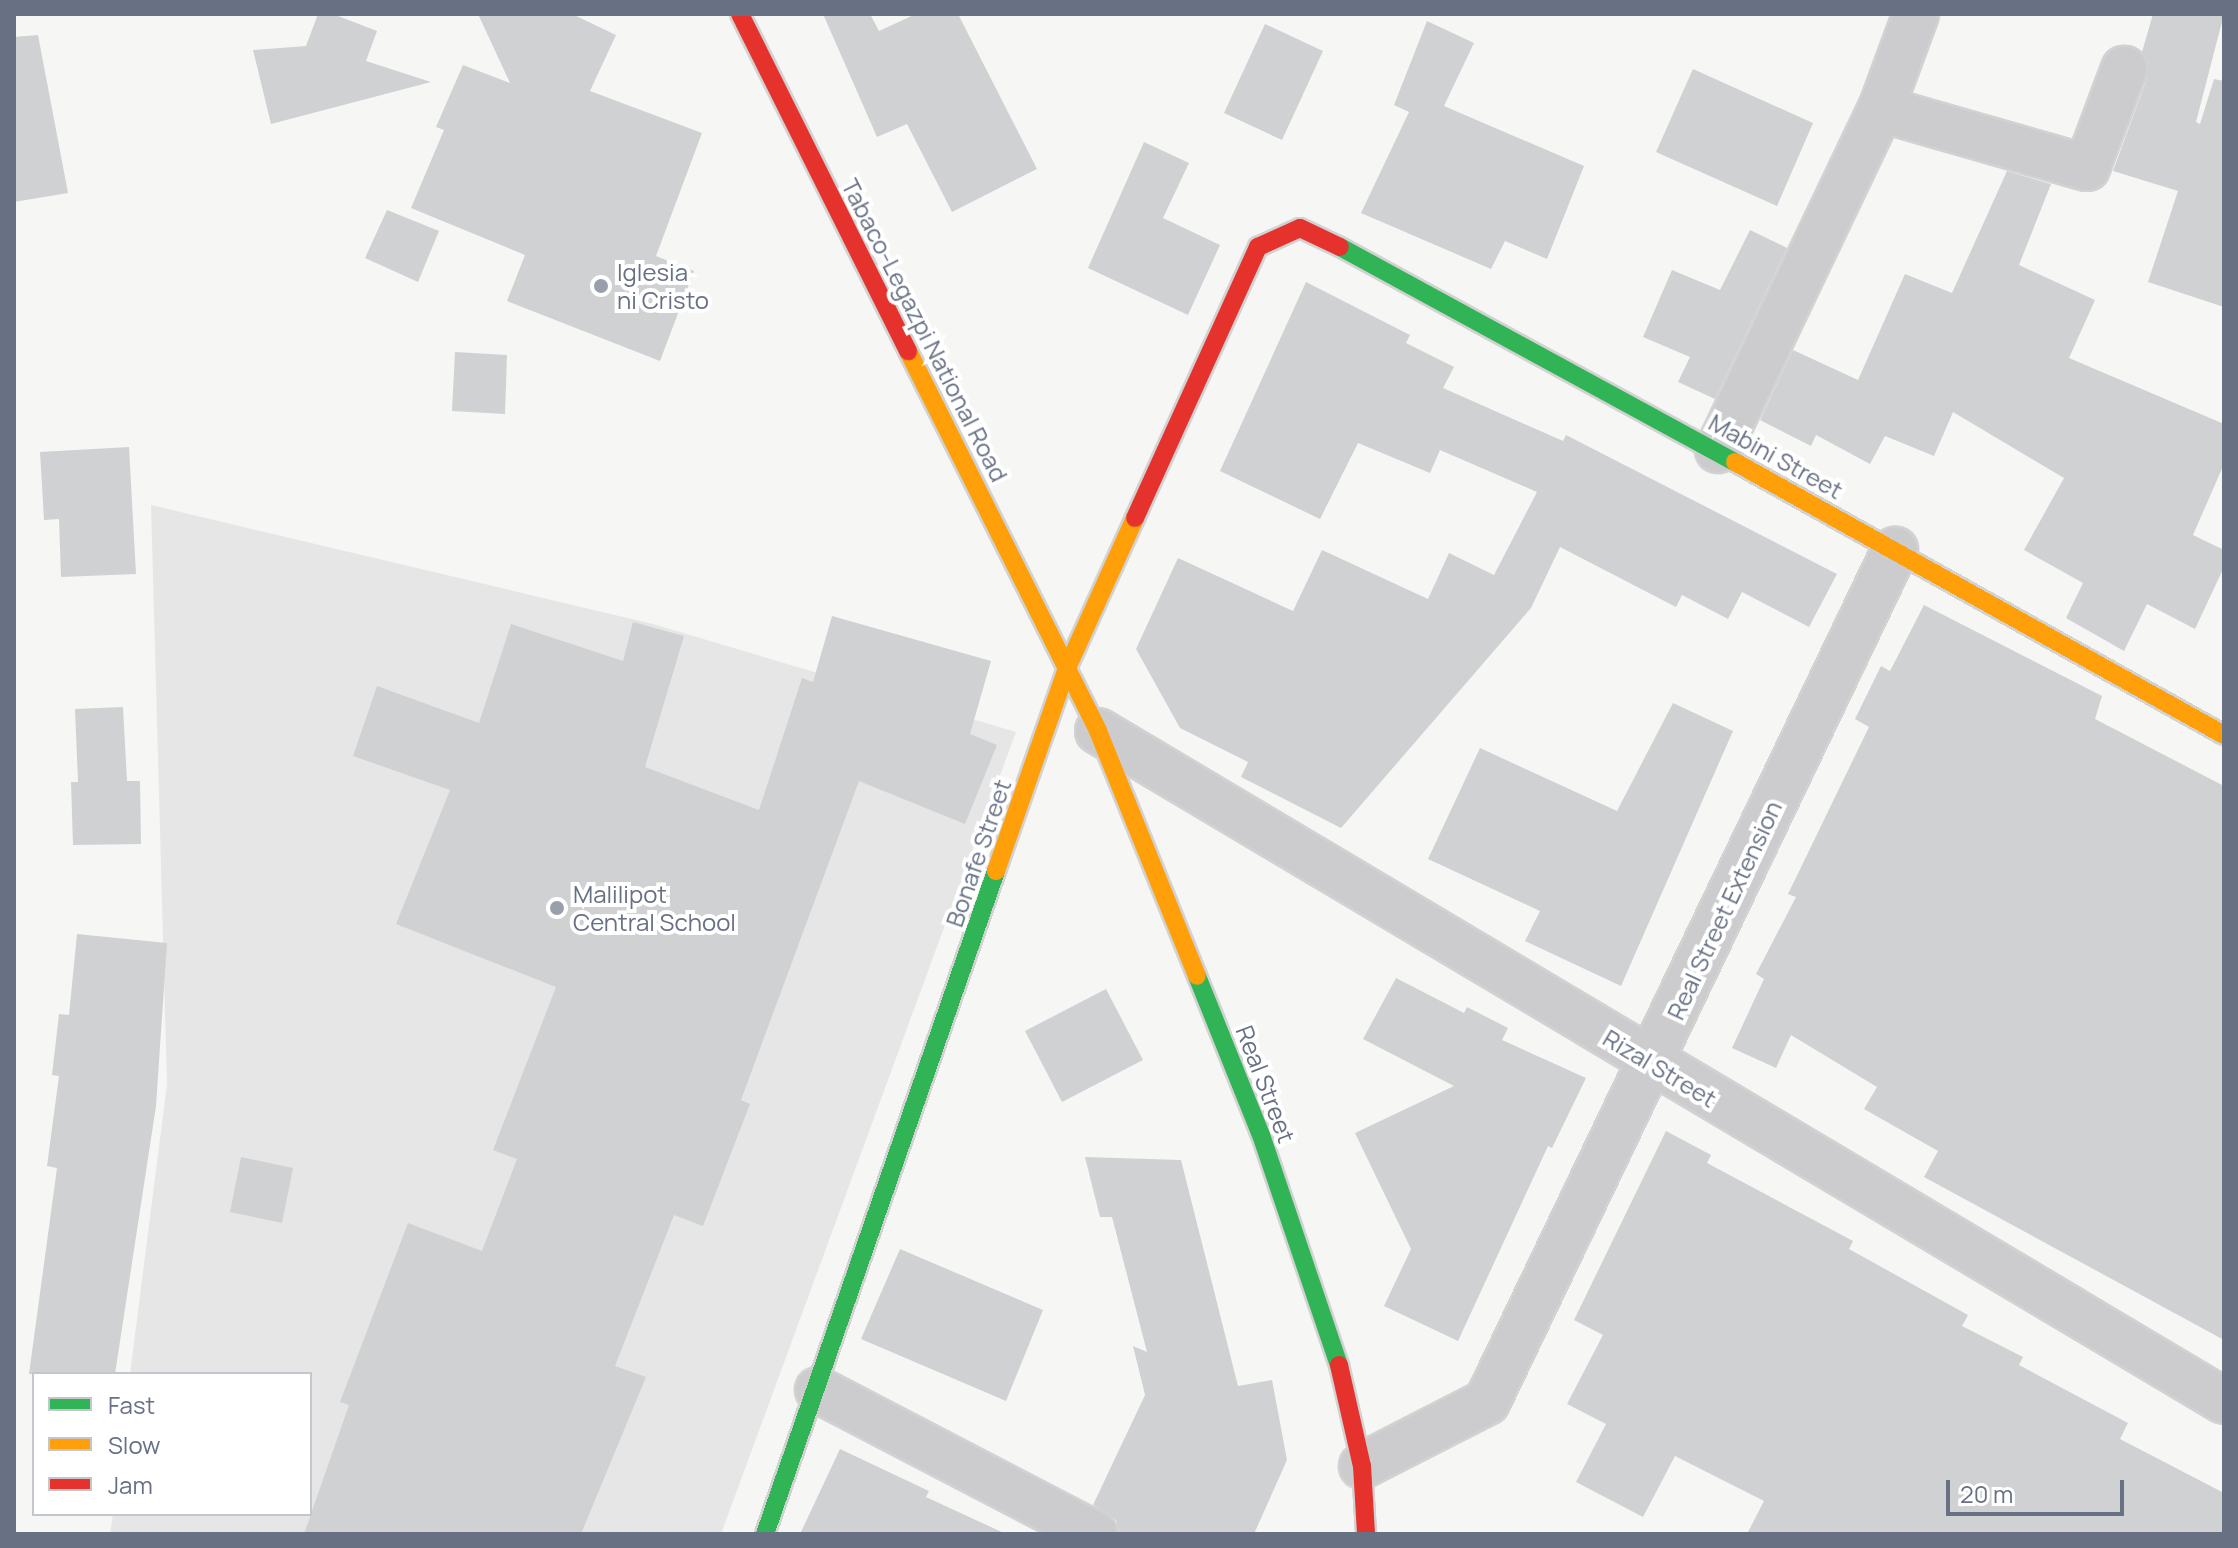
<!DOCTYPE html>
<html>
<head>
<meta charset="utf-8">
<style>
	body { margin:0 }
	#map { position:relative; width:2238px; height:1548px; overflow:hidden; background:#f6f6f5; font-family:Manrope,sans-serif }
	div>[style] { position:absolute }
	.built>* { inset:0; background:#e6e6e7 }
	.building>* { inset:0; background:#d0d1d2 }
	.roads { filter:drop-shadow(2px 0 #d2d2d3) drop-shadow(-2px 0 #d2d2d3) drop-shadow(0 2px #d2d2d3) drop-shadow(0 -2px #d2d2d3) }
	.street>* { height:44px; margin:-22px; padding:0 22px; transform-origin:22px; border-radius:22px; background:#ccccce }
	.fast>* { height:18px; margin:-9px; padding:0 9px; transform-origin:9px; border-radius:9px; background:#30b455 }
	.slow>* { height:18px; margin:-9px; padding:0 9px; transform-origin:9px; border-radius:9px; background:#ff9f0a }
	.jam>* { height:18px; margin:-9px; padding:0 9px; transform-origin:9px; border-radius:9px; background:#e5322d }
	.dots>* { width:22px; height:22px; translate:-50% -50%; box-sizing:border-box; border:4px solid #fff; border-radius:50% }
	span { translate:-50% -50%; white-space:nowrap; text-align:center; line-height:1.15; -webkit-text-stroke:8px #fff; paint-order:stroke }
	.poi-label { font-size:24px; color:#677183 }
	.left { translate:0 -50%; text-align:left }
	.street-label { font-size:24px; color:#677183 }
	.frame { position:absolute; inset:0; border:16px solid #677183; pointer-events:none }
	.legend { position:absolute; left:32px; top:1372px; width:280px; height:144px; box-sizing:border-box; background:#fff; border:2px solid #c2c6cd; margin:0; padding:10px 14px; list-style:none; font-size:24px; color:#677183 }
	.legend li { display:flex; align-items:center; gap:16px; height:40px }
	.legend b { width:40px; border:2px solid #c2c6cd }
	.scale { position:absolute; left:1946px; top:1480px; width:178px; height:36px; box-sizing:border-box; border:4px solid #677183; border-top:0; padding-left:10px; font-size:24px; line-height:28px; white-space:nowrap; color:#677183; -webkit-text-stroke:6px #fff; paint-order:stroke }
</style>
</head>
<body>
<div id="map">
	<div class="built">
		<i style="clip-path:polygon(151px 505px,653px 624px,1016px 732px,721px 1534px,110px 1534px,113px 1514px,310px 1514px,310px 1374px,130px 1374px,167px 1084px)"></i>
	</div>
	<div class="building">
		<i style="clip-path:polygon(318px 14px,333px 14px,377px 31px,366px 61px,431px 82px,271px 124px,253px 50px,306px 46px)"></i>
		<i style="clip-path:polygon(478px 14px,572px 14px,616px 35px,590px 91px,702px 133px,656px 256px,694px 271px,660px 361px,507px 301px,525px 255px,411px 208px,444px 130px,436px 127px,463px 65px,510px 83px)"></i>
		<i style="clip-path:polygon(823px 14px,870px 14px,879px 31px,916px 14px,958px 14px,1037px 169px,952px 212px,907px 124px,877px 137px)"></i>
		<i style="clip-path:polygon(2153px 14px,2224px 14px,2196px 122px,2200px 124px,2214px 79px,2224px 81px,2224px 307px,2148px 282px,2178px 191px,2113px 171px,2147px 78px,2142px 52px)"></i>
		<i style="clip-path:polygon(1427px 21px,1474px 43px,1444px 106px,1584px 166px,1547px 259px,1505px 241px,1491px 269px,1361px 213px,1409px 112px,1394px 105px)"></i>
		<i style="clip-path:polygon(1265px 24px,1323px 51px,1282px 140px,1224px 113px)"></i>
		<i style="clip-path:polygon(38px 35px,68px 193px,14px 202px,14px 37px)"></i>
		<i style="clip-path:polygon(1693px 69px,1813px 123px,1777px 206px,1656px 152px)"></i>
		<i style="clip-path:polygon(1144px 142px,1189px 163px,1163px 218px,1220px 245px,1188px 315px,1088px 268px)"></i>
		<i style="clip-path:polygon(2007px 171px,2051px 184px,2019px 265px,2095px 300px,2069px 358px,2224px 424px,2224px 464px,2193px 535px,2224px 550px,2224px 567px,2195px 629px,2147px 604px,2124px 651px,2066px 618px,2083px 583px,2024px 550px,2064px 478px,1953px 412px,1934px 456px,1885px 436px,1870px 464px,1816px 435px,1811px 446px,1760px 420px,1793px 350px,1858px 380px,1905px 274px,1952px 293px)"></i>
		<i style="clip-path:polygon(387px 210px,439px 231px,418px 282px,365px 258px)"></i>
		<i style="clip-path:polygon(1750px 230px,1787px 248px,1715px 399px,1678px 382px,1690px 357px,1643px 337px,1672px 270px,1720px 290px)"></i>
		<i style="clip-path:polygon(1306px 282px,1410px 335px,1406px 343px,1454px 367px,1443px 388px,1563px 441px,1566px 435px,1837px 574px,1809px 627px,1742px 592px,1728px 619px,1682px 595px,1676px 607px,1560px 547px,1531px 608px,1341px 828px,1241px 777px,1248px 762px,1180px 728px,1136px 649px,1178px 558px,1293px 611px,1322px 550px,1428px 599px,1449px 553px,1494px 575px,1537px 492px,1440px 450px,1430px 473px,1358px 443px,1320px 519px,1220px 471px)"></i>
		<i style="clip-path:polygon(455px 352px,507px 355px,505px 414px,452px 411px)"></i>
		<i style="clip-path:polygon(129px 447px,136px 574px,61px 577px,59px 519px,44px 520px,40px 452px)"></i>
		<i style="clip-path:polygon(1924px 605px,2102px 696px,2095px 719px,2224px 786px,2224px 1340px,1924px 1177px,1938px 1151px,1864px 1109px,1877px 1087px,1791px 1035px,1776px 1068px,1732px 1048px,1764px 979px,1756px 974px,1796px 897px,1788px 894px,1869px 727px,1855px 719px,1881px 666px,1890px 671px)"></i>
		<i style="clip-path:polygon(832px 616px,991px 661px,970px 734px,997px 745px,965px 824px,859px 781px,741px 1100px,750px 1104px,703px 1226px,674px 1215px,615px 1366px,646px 1377px,581px 1534px,304px 1534px,349px 1405px,340px 1402px,408px 1223px,482px 1251px,517px 1159px,493px 1150px,556px 987px,396px 924px,450px 790px,353px 756px,377px 686px,479px 723px,511px 624px,623px 661px,633px 622px,684px 636px,645px 767px,759px 810px,802px 678px,813px 682px)"></i>
		<i style="clip-path:polygon(1673px 703px,1733px 731px,1621px 986px,1525px 941px,1540px 911px,1428px 859px,1480px 748px,1617px 811px)"></i>
		<i style="clip-path:polygon(123px 707px,127px 781px,140px 781px,141px 844px,73px 845px,71px 782px,78px 782px,75px 709px)"></i>
		<i style="clip-path:polygon(77px 934px,167px 943px,156px 1106px,115px 1374px,29px 1374px,57px 1168px,47px 1166px,59px 1076px,52px 1075px,59px 1014px,69px 1015px)"></i>
		<i style="clip-path:polygon(1396px 978px,1464px 1013px,1467px 1007px,1508px 1028px,1502px 1040px,1586px 1078px,1552px 1148px,1548px 1146px,1458px 1341px,1384px 1306px,1411px 1249px,1355px 1133px,1454px 1086px,1363px 1039px)"></i>
		<i style="clip-path:polygon(1106px 989px,1143px 1060px,1062px 1102px,1025px 1031px)"></i>
		<i style="clip-path:polygon(1666px 1131px,1711px 1155px,1707px 1163px,1853px 1241px,1849px 1249px,1968px 1315px,1962px 1326px,2023px 1357px,2019px 1365px,2128px 1423px,2120px 1439px,2224px 1493px,2224px 1534px,1747px 1534px,1764px 1501px,1675px 1456px,1643px 1517px,1576px 1482px,1606px 1424px,1567px 1404px,1603px 1335px,1574px 1320px)"></i>
		<i style="clip-path:polygon(241px 1157px,293px 1168px,282px 1223px,230px 1212px)"></i>
		<i style="clip-path:polygon(1085px 1157px,1181px 1160px,1238px 1386px,1272px 1380px,1287px 1460px,1254px 1534px,1120px 1534px,1116px 1520px,1093px 1505px,1145px 1395px,1133px 1346px,1147px 1352px,1112px 1217px,1100px 1217px)"></i>
		<i style="clip-path:polygon(900px 1249px,1043px 1310px,1006px 1401px,861px 1339px)"></i>
		<i style="clip-path:polygon(840px 1449px,929px 1491px,926px 1497px,1006px 1534px,800px 1534px)"></i>
	</div>
	<div class="roads">
		<div class="street">
			<i style="left:1881px;top:109px;width:214px;rotate:16deg"></i>
			<i style="left:2087px;top:168px;width:106px;rotate:-69.5deg"></i>
			<i style="left:1718px;top:450px;width:378px;rotate:-64.5deg"></i>
			<i style="left:1881px;top:109px;width:101px;rotate:-69.8deg"></i>
			<i style="left:1098px;top:731px;width:1310px;rotate:30.75deg"></i>
			<i style="left:818px;top:1390px;width:312px;rotate:27.5deg"></i>
			<i style="left:1362px;top:1466px;width:140px;rotate:-27.1deg"></i>
			<i style="left:1487px;top:1402px;width:945px;rotate:-64.41deg"></i>
		</div>
		<div class="fast">
			<i style="left:1340px;top:247px;width:450px;rotate:28.6deg"></i>
			<i style="left:1197px;top:976px;width:171px;rotate:68.1deg"></i>
			<i style="left:1261px;top:1135px;width:243px;rotate:71.3deg"></i>
			<i style="left:765px;top:1534px;width:702px;rotate:-70.79deg"></i>
		</div>
		<div class="slow">
			<i style="left:908px;top:351px;width:425px;rotate:63.4deg"></i>
			<i style="left:1098px;top:731px;width:264px;rotate:68deg"></i>
			<i style="left:1735px;top:462px;width:560px;rotate:29.17deg"></i>
			<i style="left:996px;top:871px;width:215px;rotate:-70.7deg"></i>
			<i style="left:1067px;top:668px;width:165px;rotate:-65.6deg"></i>
		</div>
		<div class="jam">
			<i style="left:740px;top:14px;width:377px;rotate:63.5deg"></i>
			<i style="left:1135px;top:518px;width:298px;rotate:-65.6deg"></i>
			<i style="left:1258px;top:247px;width:46px;rotate:-24.3deg"></i>
			<i style="left:1300px;top:228px;width:44px;rotate:25.4deg"></i>
			<i style="left:1339px;top:1365px;width:104px;rotate:77.2deg"></i>
			<i style="left:1362px;top:1466px;width:68px;rotate:86.6deg"></i>
		</div>
	</div>
	<div class="dots">
		<i style="left:601px;top:286px;background:#99a0ab"></i>
		<i style="left:557px;top:908px;background:#99a0ab"></i>
	</div>
	<div class="poi-label">
		<span class="left" style="left:617px;top:286px">Iglesia<br>ni Cristo</span>
		<span class="left" style="left:573px;top:908px">Malilipot<br>Central School</span>
	</div>
	<div class="street-label">
		<span style="left:925px;top:330px;rotate:63deg">Tabaco-Legazpi National Road</span>
		<span style="left:1776px;top:456px;rotate:29deg">Mabini Street</span>
		<span style="left:978px;top:853px;rotate:-71deg">Bonafe Street</span>
		<span style="left:1724px;top:910px;rotate:-65deg">Real Street Extension</span>
		<span style="left:1660px;top:1068px;rotate:31deg">Rizal Street</span>
		<span style="left:1266px;top:1084px;rotate:69deg">Real Street</span>
	</div>
	<div class="frame"></div>
	<ul class="legend">
	<li><b style="height:10px;background:#30b455"></b>Fast</li>
	<li><b style="height:10px;background:#ff9f0a"></b>Slow</li>
	<li><b style="height:10px;background:#e5322d"></b>Jam</li>
	</ul>
	<div class="scale">20 m</div>
</div>
</body>
</html>
